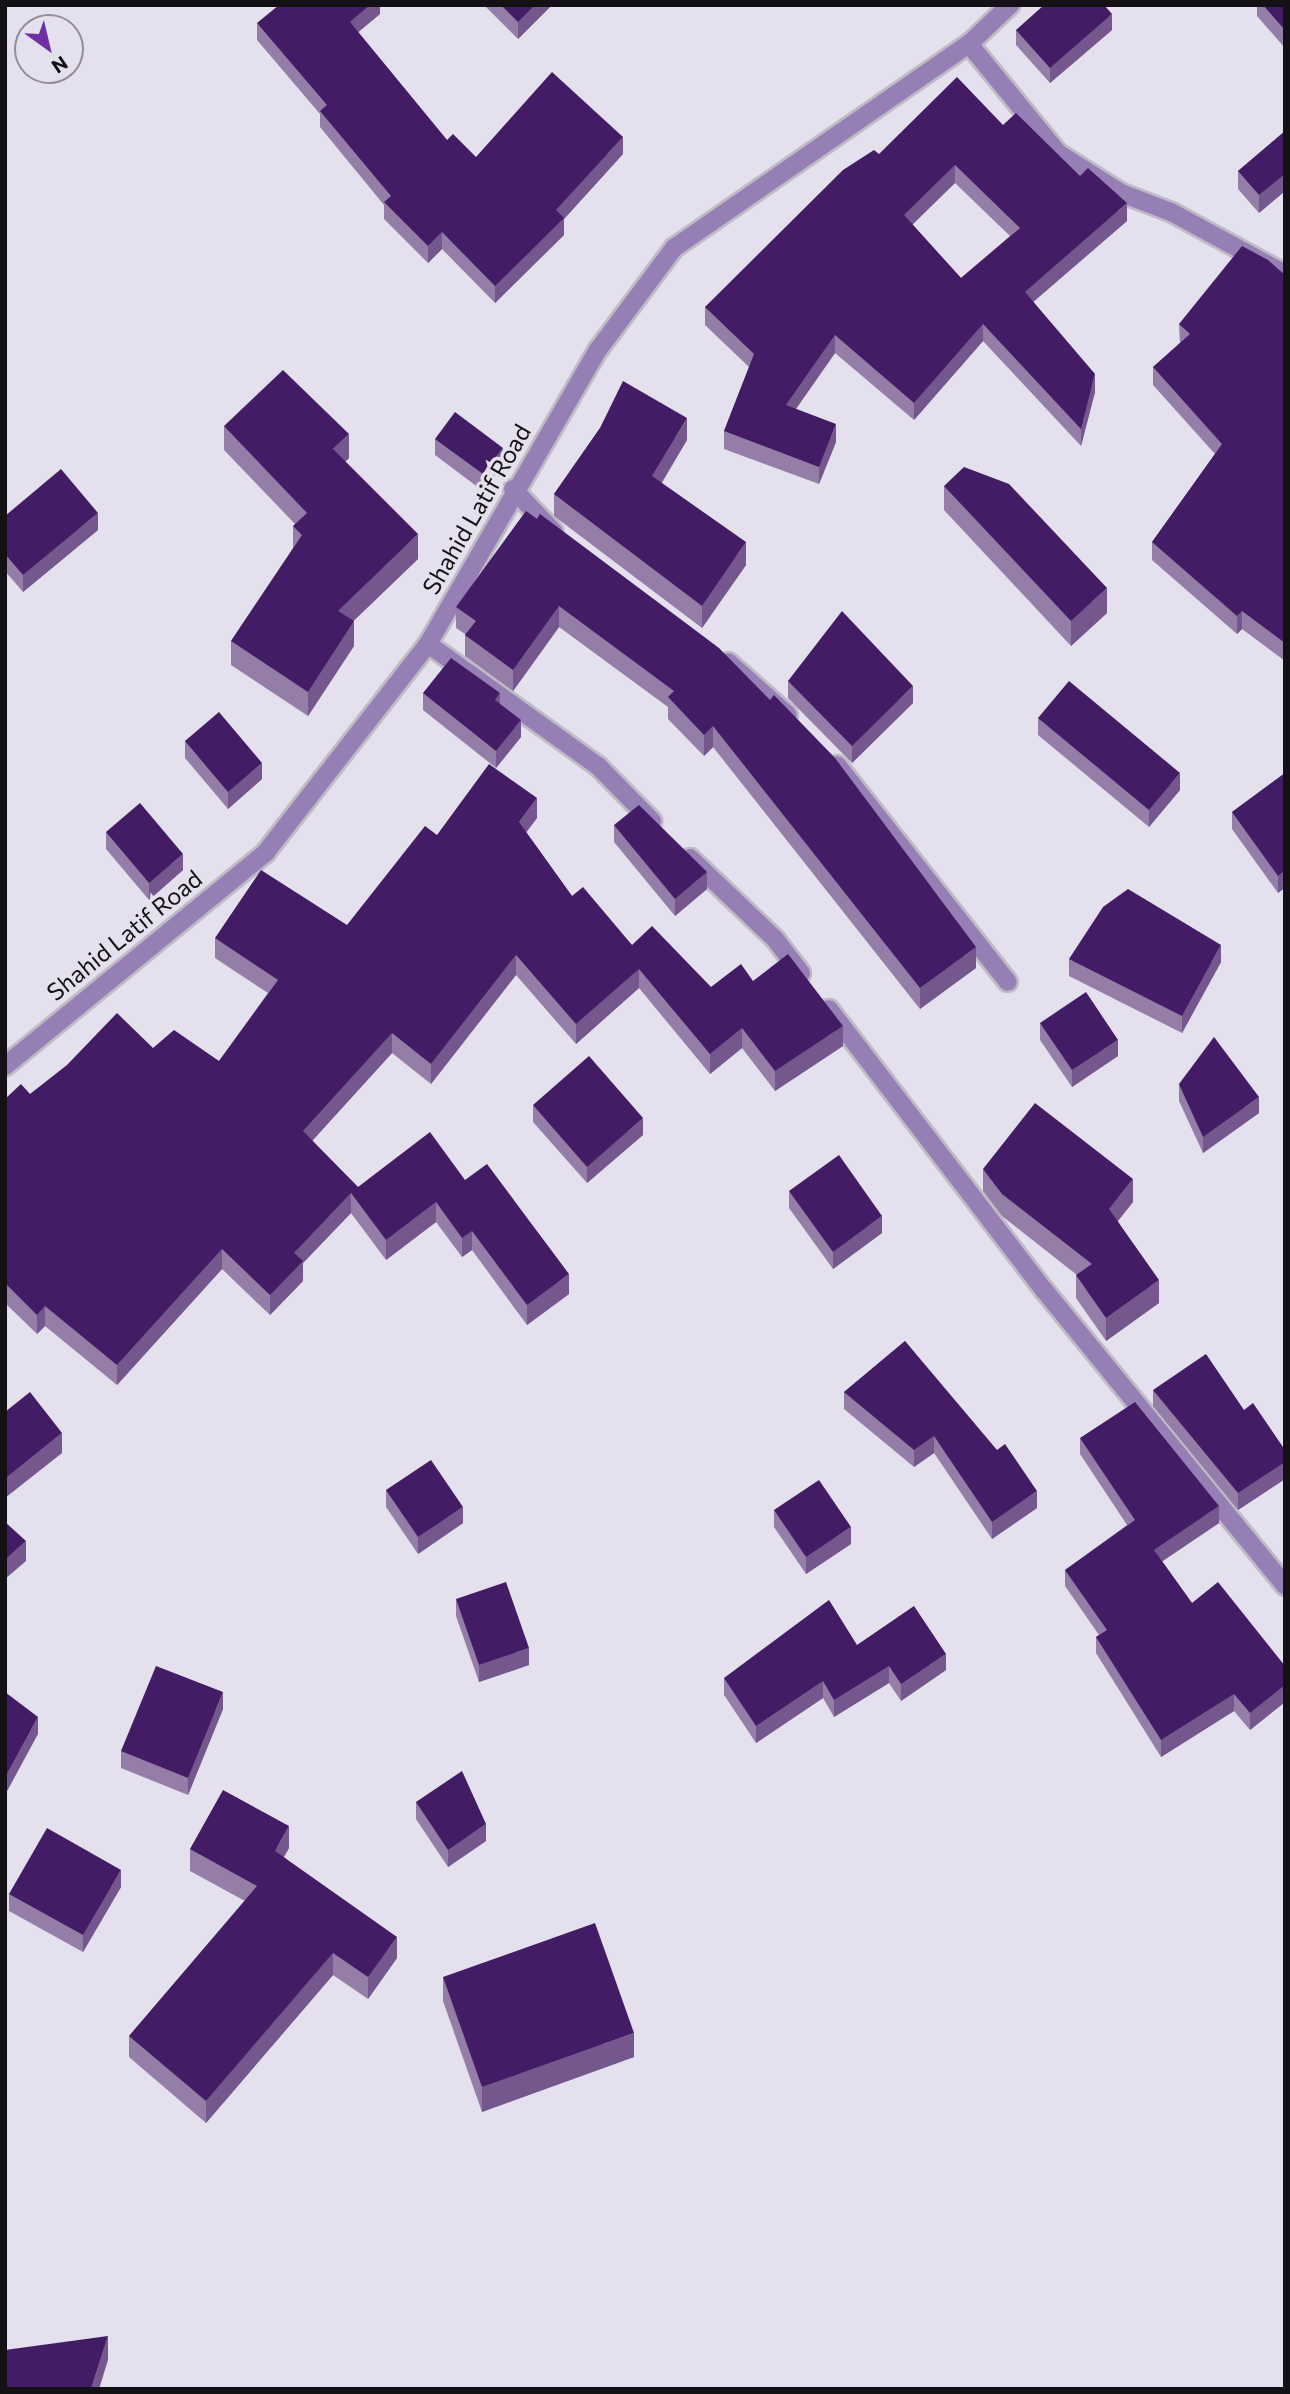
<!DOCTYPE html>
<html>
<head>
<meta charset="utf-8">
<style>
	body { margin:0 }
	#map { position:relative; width:1290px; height:2394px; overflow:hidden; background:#e5e0ed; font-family:Commissioner,sans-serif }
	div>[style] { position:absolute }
	.roads { filter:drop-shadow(2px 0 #bfbbc6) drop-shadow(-2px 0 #bfbbc6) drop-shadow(0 2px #bfbbc6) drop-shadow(0 -2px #bfbbc6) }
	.minor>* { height:18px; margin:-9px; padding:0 9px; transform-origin:9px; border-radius:9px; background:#967fb4 }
	.wall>* { inset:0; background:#947ea8 }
	.shaded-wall>* { inset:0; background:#73578d }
	.building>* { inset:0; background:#421c64 }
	span { translate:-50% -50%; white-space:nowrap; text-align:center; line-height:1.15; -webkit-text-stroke:7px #e5e0ed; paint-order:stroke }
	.street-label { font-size:24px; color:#131115 }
	.frame { position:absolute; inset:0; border:7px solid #131115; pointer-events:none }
	.north { position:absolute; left:14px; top:14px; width:70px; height:70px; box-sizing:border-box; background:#e5e0ed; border:2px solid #918d97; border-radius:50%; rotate:146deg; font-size:19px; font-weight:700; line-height:28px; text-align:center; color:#131115 }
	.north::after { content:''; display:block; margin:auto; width:24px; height:32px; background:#6e30a5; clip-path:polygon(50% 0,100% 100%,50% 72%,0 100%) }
</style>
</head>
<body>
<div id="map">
	<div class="roads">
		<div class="minor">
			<i style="left:969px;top:44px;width:141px;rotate:50.8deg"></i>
			<i style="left:1058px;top:153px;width:75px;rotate:32.4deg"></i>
			<i style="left:1121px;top:193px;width:53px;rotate:20.8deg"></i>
			<i style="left:1171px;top:212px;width:130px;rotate:28.5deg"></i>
			<i style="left:513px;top:489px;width:59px;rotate:46.4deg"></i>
			<i style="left:428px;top:644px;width:211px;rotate:35.7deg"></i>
			<i style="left:599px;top:767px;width:76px;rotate:45.5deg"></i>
			<i style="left:728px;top:662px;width:80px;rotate:41.5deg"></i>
			<i style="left:837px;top:765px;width:276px;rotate:51.8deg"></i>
			<i style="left:690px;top:858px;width:117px;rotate:43.6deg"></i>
			<i style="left:775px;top:939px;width:43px;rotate:52.6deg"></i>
			<i style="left:829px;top:1009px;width:354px;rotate:52.6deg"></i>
			<i style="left:1044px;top:1290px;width:382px;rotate:50.8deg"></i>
			<i style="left:5px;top:1066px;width:338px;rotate:-39.3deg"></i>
			<i style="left:266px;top:852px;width:264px;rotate:-52.1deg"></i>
			<i style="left:428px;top:644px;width:340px;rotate:-60deg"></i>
			<i style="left:598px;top:350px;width:127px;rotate:-53.3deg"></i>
			<i style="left:674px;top:248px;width:359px;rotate:-34.7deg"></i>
			<i style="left:969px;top:44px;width:57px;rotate:-43.6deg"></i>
		</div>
	</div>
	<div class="wall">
		<i style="clip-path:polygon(380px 5px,380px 14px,358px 32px,447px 140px,476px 157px,623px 154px,564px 219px,564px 235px,495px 303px,442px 249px,428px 263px,384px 219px,384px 205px,320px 127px,320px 114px,257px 40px,257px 23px)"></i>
		<i style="clip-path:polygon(484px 5px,552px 5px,518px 39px)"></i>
		<i style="clip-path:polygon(1257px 5px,1285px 5px,1285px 48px,1257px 16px)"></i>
		<i style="clip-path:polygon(1107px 9px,1112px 30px,1050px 83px,1016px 45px,1016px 30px)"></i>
		<i style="clip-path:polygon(evenodd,1003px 125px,1080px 176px,1127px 221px,1033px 302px,1095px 392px,1081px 446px,983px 341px,914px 420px,835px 353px,796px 409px,836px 442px,819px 484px,724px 449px,724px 431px,749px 367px,705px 325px,705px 307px,879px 154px,1003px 125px,955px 183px,1010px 236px,961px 278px,912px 224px,955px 183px)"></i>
		<i style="clip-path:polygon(1285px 131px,1285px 191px,1259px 213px,1238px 189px,1238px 171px)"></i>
		<i style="clip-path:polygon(1285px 275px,1285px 661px,1242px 629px,1237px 634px,1152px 560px,1152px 542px,1215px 454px,1153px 385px,1153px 367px,1180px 343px,1179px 324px)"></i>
		<i style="clip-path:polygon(224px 426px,349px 458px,345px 461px,418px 559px,353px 621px,354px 646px,308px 716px,231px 665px,231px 641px,293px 548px,293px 526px,295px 524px,224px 450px)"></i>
		<i style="clip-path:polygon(600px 428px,687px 440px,662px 483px,746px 565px,702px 628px,554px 516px,554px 494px)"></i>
		<i style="clip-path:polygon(435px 439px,503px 465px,483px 491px,435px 455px)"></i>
		<i style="clip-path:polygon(944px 486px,1107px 613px,1071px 646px,944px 510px)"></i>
		<i style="clip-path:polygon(526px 511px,976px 968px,920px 1009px,713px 747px,704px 756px,668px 719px,668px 707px,559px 627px,513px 691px,465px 656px,465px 634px,456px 628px,456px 607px)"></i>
		<i style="clip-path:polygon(5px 516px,98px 530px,23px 592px,5px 571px)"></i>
		<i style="clip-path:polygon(788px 681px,913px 703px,852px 763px,788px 698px)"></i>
		<i style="clip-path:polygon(423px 693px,500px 704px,521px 737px,496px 768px,423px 710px)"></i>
		<i style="clip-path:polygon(1038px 718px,1180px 790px,1149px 827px,1038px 735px)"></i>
		<i style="clip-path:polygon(185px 741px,262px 779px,228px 809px,185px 758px)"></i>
		<i style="clip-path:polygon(1285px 773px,1278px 893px,1232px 829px,1232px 812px)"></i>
		<i style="clip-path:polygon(537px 818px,526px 832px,572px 896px,632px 945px,711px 987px,753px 981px,843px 1046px,775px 1091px,742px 1048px,710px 1074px,639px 988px,576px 1044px,516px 975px,431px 1084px,392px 1053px,312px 1141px,358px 1187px,465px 1180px,569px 1294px,527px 1325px,472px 1250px,462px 1257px,436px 1222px,386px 1260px,351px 1213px,303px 1263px,303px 1281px,270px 1315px,222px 1269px,117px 1385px,45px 1326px,37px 1334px,5px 1303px,5px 1099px,30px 1094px,153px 1048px,219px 1061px,268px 993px,215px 958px,215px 938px,347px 925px,437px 835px)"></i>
		<i style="clip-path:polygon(614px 825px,707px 889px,675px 916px,614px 842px)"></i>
		<i style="clip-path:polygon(106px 832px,183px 870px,149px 900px,106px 849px)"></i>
		<i style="clip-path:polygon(1069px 959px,1221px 962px,1182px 1033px,1069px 976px)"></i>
		<i style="clip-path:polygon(1040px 1023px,1118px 1056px,1072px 1087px,1040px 1040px)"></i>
		<i style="clip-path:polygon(1179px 1084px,1259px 1113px,1203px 1153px,1179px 1101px)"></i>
		<i style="clip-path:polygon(533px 1105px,643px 1135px,587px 1183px,533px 1122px)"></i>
		<i style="clip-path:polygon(983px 1169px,1133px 1202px,1118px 1221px,1159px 1303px,1106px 1341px,1076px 1298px,1076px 1275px,1077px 1275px,1002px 1216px,983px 1191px)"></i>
		<i style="clip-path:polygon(789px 1191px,882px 1233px,833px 1269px,789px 1208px)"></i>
		<i style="clip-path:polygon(905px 1341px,1037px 1508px,992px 1539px,934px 1453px,914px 1467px,844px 1409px,844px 1392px)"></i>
		<i style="clip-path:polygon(1153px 1390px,1244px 1410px,1285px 1450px,1285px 1479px,1238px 1510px,1153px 1406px)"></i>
		<i style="clip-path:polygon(1080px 1438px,1219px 1523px,1162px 1561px,1192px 1603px,1285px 1666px,1285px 1702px,1250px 1730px,1234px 1711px,1161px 1757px,1096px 1653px,1096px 1637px,1099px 1635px,1065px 1586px,1065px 1570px,1127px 1525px,1080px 1454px)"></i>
		<i style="clip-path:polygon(386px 1490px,463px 1523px,418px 1554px,386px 1507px)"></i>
		<i style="clip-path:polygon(774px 1510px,851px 1544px,806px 1574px,774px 1527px)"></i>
		<i style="clip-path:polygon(456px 1599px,529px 1665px,479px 1682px,456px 1616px)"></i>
		<i style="clip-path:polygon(857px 1645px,946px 1670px,901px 1701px,889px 1683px,834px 1717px,823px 1698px,756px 1743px,724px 1695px,724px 1678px)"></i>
		<i style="clip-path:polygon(223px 1709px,188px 1795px,121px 1768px,121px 1751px)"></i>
		<i style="clip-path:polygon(416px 1802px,486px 1841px,448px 1867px,416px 1819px)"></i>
		<i style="clip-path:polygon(289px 1848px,284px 1857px,397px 1958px,368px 1999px,333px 1975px,206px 2123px,129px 2057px,129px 2036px,245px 1901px,190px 1871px,190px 1849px)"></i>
		<i style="clip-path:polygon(121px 1887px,83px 1952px,9px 1911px,9px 1894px)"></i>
		<i style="clip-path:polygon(443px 1977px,634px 2057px,482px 2112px,443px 2001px)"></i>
	</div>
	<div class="shaded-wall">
		<i style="clip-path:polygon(370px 5px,380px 5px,380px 14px,350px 39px,350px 22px)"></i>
		<i style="clip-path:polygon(535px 5px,552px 5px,518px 39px,518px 22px)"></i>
		<i style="clip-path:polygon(1112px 14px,1112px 30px,1050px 83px,1050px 68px)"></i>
		<i style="clip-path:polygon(623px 137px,623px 154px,564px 219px,564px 235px,495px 303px,495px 286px,556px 210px)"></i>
		<i style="clip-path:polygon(955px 165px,955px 183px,904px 233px,904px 215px)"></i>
		<i style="clip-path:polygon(1285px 174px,1285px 191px,1259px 213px,1259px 195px)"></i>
		<i style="clip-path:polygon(1127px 203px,1127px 221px,1025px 309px,1025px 292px)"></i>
		<i style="clip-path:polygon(442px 232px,442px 249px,428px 263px,428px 246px)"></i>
		<i style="clip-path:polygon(983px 324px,983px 341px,914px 420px,914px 403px)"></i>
		<i style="clip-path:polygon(835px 335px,835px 353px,786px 423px,786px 405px)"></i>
		<i style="clip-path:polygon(1095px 374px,1095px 392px,1081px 446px,1081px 429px)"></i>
		<i style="clip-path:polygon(687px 418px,687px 440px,652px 498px,652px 476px)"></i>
		<i style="clip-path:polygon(836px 424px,836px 442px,819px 484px,819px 467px)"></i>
		<i style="clip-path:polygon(349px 434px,349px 458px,333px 474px,333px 449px)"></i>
		<i style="clip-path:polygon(503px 448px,503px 465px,483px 491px,483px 474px)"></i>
		<i style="clip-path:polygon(98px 513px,98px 530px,23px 592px,23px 575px)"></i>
		<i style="clip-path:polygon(418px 534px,418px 559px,338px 636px,338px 611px)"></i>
		<i style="clip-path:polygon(746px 542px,746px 565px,702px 628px,702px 606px)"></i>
		<i style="clip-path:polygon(1107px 588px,1107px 613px,1071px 646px,1071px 621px)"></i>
		<i style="clip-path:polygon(559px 606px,559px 627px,513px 691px,513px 670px)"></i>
		<i style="clip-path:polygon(1242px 611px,1242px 629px,1237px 634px,1237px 616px)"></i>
		<i style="clip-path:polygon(354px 621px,354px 646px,308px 716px,308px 692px)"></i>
		<i style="clip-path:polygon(913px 686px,913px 703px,852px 763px,852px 746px)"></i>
		<i style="clip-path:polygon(500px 693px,500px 710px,495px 700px)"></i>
		<i style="clip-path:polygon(521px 720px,521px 737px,496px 768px,496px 751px)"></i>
		<i style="clip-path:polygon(713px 726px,713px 747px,704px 756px,704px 735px)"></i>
		<i style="clip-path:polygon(262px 763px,262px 779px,228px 809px,228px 792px)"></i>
		<i style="clip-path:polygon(1180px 773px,1180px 790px,1149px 827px,1149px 810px)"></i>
		<i style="clip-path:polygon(537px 798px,537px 818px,519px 842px,519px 822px)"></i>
		<i style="clip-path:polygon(183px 854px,183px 870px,149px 900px,149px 883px)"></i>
		<i style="clip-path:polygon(1285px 871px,1285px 888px,1278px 893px,1278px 876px)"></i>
		<i style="clip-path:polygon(707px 872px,707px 889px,675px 916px,675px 899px)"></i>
		<i style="clip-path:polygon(1221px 945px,1221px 962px,1182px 1033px,1182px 1016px)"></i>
		<i style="clip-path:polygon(976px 947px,976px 968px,920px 1009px,920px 988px)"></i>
		<i style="clip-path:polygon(516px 955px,516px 975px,431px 1084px,431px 1064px)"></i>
		<i style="clip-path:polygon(639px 969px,639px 988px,576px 1044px,576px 1024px)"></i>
		<i style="clip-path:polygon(843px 1026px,843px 1046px,775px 1091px,775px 1071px)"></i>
		<i style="clip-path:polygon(742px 1028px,742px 1048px,710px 1074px,710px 1054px)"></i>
		<i style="clip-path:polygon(392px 1033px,392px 1053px,303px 1151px,303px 1131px)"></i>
		<i style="clip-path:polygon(1118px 1040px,1118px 1056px,1072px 1087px,1072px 1070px)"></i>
		<i style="clip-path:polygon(1259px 1097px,1259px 1113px,1203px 1153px,1203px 1137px)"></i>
		<i style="clip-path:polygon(643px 1118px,643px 1135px,587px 1183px,587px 1167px)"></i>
		<i style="clip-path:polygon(1133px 1179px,1133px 1202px,1109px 1232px,1109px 1209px)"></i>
		<i style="clip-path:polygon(351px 1193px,351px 1213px,303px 1263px,303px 1281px,270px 1315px,270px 1295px,294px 1253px)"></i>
		<i style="clip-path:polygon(436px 1202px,436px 1222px,386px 1260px,386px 1240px)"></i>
		<i style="clip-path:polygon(882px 1216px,882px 1233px,833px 1269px,833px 1252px)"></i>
		<i style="clip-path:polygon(472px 1231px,472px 1250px,462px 1257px,462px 1238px)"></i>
		<i style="clip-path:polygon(222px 1249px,222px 1269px,117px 1385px,117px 1365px)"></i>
		<i style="clip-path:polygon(569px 1274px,569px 1294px,527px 1325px,527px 1305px)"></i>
		<i style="clip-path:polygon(1159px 1280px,1159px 1303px,1106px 1341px,1106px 1318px)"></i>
		<i style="clip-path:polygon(45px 1306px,45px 1326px,37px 1334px,37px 1315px)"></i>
		<i style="clip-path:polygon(62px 1433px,62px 1453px,5px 1498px,5px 1479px)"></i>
		<i style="clip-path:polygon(934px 1436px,934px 1453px,914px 1467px,914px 1450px)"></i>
		<i style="clip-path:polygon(1285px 1462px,1285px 1479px,1238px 1510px,1238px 1493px)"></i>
		<i style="clip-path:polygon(1037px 1491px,1037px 1508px,992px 1539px,992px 1522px)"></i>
		<i style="clip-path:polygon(1219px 1506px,1219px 1523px,1154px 1567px,1154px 1550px)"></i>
		<i style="clip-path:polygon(463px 1507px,463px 1523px,418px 1554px,418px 1537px)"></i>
		<i style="clip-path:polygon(851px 1527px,851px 1544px,806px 1574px,806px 1557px)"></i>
		<i style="clip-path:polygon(26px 1541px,26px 1561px,5px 1579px,5px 1560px)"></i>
		<i style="clip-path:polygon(529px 1648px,529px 1665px,479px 1682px,479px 1665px)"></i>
		<i style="clip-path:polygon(946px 1654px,946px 1670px,901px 1701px,901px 1684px)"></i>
		<i style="clip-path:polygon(889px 1666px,889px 1683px,834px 1717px,834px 1700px)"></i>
		<i style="clip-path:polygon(823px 1681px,823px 1698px,756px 1743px,756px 1726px)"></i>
		<i style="clip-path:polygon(1285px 1685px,1285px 1702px,1250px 1730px,1250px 1713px)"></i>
		<i style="clip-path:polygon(223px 1692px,223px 1709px,188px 1795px,188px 1778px)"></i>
		<i style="clip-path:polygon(1234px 1694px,1234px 1711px,1161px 1757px,1161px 1740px)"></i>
		<i style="clip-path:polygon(38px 1717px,38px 1734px,5px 1795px,5px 1778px)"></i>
		<i style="clip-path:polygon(486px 1824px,486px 1841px,448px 1867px,448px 1850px)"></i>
		<i style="clip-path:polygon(289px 1826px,289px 1848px,275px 1872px,275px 1851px)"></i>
		<i style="clip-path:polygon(121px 1870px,121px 1887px,83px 1952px,83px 1935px)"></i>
		<i style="clip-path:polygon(397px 1937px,397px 1958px,368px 1999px,368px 1977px)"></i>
		<i style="clip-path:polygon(333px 1953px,333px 1975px,206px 2123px,206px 2101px)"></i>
		<i style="clip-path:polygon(634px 2033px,634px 2057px,482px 2112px,482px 2087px)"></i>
		<i style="clip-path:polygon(108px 2336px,108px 2360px,99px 2389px,91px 2389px)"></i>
	</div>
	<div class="building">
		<i style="clip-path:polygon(279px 5px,370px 5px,350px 22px,447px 140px,453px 134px,476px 157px,552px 72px,623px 137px,556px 210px,564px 218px,495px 286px,442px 232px,428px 246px,384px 202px,391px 196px,320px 111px,327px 105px,257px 23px)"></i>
		<i style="clip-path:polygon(501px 5px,535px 5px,518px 22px)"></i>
		<i style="clip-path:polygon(1044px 5px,1104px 5px,1112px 14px,1050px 68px,1016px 30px)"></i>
		<i style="clip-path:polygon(1263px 5px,1285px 5px,1285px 30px)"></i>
		<i style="clip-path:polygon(evenodd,957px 77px,1003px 125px,1016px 113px,1080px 176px,1088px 168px,1127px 203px,1025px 292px,1095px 374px,1081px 429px,983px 324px,914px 403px,835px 335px,786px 405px,836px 424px,819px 467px,724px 431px,754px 354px,705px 307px,843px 170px,874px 150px,879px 154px,957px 77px,955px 165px,1020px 228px,961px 278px,904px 215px,955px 165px)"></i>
		<i style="clip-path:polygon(1285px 131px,1285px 174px,1259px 195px,1238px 171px)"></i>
		<i style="clip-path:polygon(1242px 246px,1268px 260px,1285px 275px,1285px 643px,1242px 611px,1237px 616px,1152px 542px,1222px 444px,1153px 367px,1190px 334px,1179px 324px)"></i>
		<i style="clip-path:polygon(283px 370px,349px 434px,333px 449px,418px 534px,338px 611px,354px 621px,308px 692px,231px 641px,302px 535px,293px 526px,307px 513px,224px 426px)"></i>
		<i style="clip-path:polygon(623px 381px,687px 418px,652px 476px,746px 542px,702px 606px,554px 494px,600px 428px)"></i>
		<i style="clip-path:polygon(455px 412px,503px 448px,483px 474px,435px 439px)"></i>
		<i style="clip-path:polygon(964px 467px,1009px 484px,1107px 588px,1071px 621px,944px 486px)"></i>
		<i style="clip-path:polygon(61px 469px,98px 513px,23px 575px,5px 554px,5px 516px)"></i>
		<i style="clip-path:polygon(526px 511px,537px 519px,540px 514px,719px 648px,770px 700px,774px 695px,835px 758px,976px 947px,920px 988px,713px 726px,704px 735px,668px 697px,674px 691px,559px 606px,513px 670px,465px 635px,476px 621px,456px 607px)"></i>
		<i style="clip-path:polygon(842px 611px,913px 686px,852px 746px,788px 681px)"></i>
		<i style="clip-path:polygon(451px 658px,500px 693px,495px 700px,521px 720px,496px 751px,423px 693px)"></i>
		<i style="clip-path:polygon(1069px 681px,1180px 773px,1149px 810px,1038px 718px)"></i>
		<i style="clip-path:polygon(219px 712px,262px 763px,228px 792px,185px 741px)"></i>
		<i style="clip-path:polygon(489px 764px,537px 798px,519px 822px,572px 896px,583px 887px,632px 945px,652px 926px,711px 987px,741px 964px,753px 981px,788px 954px,843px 1026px,775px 1071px,742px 1028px,710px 1054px,639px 969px,576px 1024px,516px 955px,431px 1064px,392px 1033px,303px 1131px,358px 1187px,430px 1132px,465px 1180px,487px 1164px,569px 1274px,527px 1305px,472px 1231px,462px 1238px,436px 1202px,386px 1240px,351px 1193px,294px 1253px,303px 1261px,270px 1295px,222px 1249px,117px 1365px,45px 1306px,37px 1315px,5px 1283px,5px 1099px,21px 1084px,30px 1094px,67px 1065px,117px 1013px,153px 1048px,174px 1030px,219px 1061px,278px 980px,215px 938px,261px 870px,347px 925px,425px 826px,437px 835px)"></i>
		<i style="clip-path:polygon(1285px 773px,1285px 871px,1278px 876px,1232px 812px)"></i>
		<i style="clip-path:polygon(140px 803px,183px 854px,149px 883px,106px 832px)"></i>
		<i style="clip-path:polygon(639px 805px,707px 872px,675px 899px,614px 825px)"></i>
		<i style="clip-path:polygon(1128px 889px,1221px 945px,1182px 1016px,1069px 959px,1103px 907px)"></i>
		<i style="clip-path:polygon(1086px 992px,1118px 1040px,1072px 1070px,1040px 1023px)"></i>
		<i style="clip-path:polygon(1214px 1037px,1259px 1097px,1203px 1137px,1179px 1084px)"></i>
		<i style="clip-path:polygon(589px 1056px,643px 1118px,587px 1167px,533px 1105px)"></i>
		<i style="clip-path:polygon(1035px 1103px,1133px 1179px,1109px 1209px,1159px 1280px,1106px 1318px,1076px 1275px,1092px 1264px,1002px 1194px,983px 1169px)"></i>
		<i style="clip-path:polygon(839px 1155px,882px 1216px,833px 1252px,789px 1191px)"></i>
		<i style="clip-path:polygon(905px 1341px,997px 1450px,1005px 1444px,1037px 1491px,992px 1522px,934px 1436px,914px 1450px,844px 1392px)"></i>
		<i style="clip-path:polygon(1206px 1354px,1244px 1410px,1253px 1403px,1285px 1450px,1285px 1462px,1238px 1493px,1153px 1390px)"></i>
		<i style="clip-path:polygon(30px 1392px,62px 1433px,5px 1479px,5px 1412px)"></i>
		<i style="clip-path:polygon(1135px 1402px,1219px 1506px,1154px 1550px,1192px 1603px,1218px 1582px,1285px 1666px,1285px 1685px,1250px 1713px,1234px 1694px,1161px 1740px,1096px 1637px,1107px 1630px,1065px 1570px,1135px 1520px,1080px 1438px)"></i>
		<i style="clip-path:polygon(431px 1460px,463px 1507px,418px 1537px,386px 1490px)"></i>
		<i style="clip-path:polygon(819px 1480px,851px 1527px,806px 1557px,774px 1510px)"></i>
		<i style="clip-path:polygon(5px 1522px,26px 1541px,5px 1560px)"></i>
		<i style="clip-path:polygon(506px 1582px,529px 1648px,479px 1665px,456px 1599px)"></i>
		<i style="clip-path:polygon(829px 1600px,857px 1645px,914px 1606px,946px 1654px,901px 1684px,889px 1666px,834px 1700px,823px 1681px,756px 1726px,724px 1678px)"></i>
		<i style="clip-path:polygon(156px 1666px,223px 1692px,188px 1778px,121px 1751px)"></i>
		<i style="clip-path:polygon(5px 1692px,38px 1717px,5px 1778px)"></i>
		<i style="clip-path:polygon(462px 1771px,486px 1824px,448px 1850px,416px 1802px)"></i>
		<i style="clip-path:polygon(223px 1790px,289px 1826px,275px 1851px,397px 1937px,368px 1977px,333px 1953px,206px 2101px,129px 2036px,257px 1886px,190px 1849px)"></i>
		<i style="clip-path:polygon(47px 1828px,121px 1870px,83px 1935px,9px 1894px)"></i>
		<i style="clip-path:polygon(595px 1923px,634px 2033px,482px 2087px,443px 1977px)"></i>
		<i style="clip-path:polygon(108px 2336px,91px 2389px,5px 2389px,5px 2350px)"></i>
	</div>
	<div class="street-label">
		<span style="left:476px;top:509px;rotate:-60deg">Shahid Latif Road</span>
		<span style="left:124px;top:935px;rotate:-39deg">Shahid Latif Road</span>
	</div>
	<div class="frame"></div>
	<div class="north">N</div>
</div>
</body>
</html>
